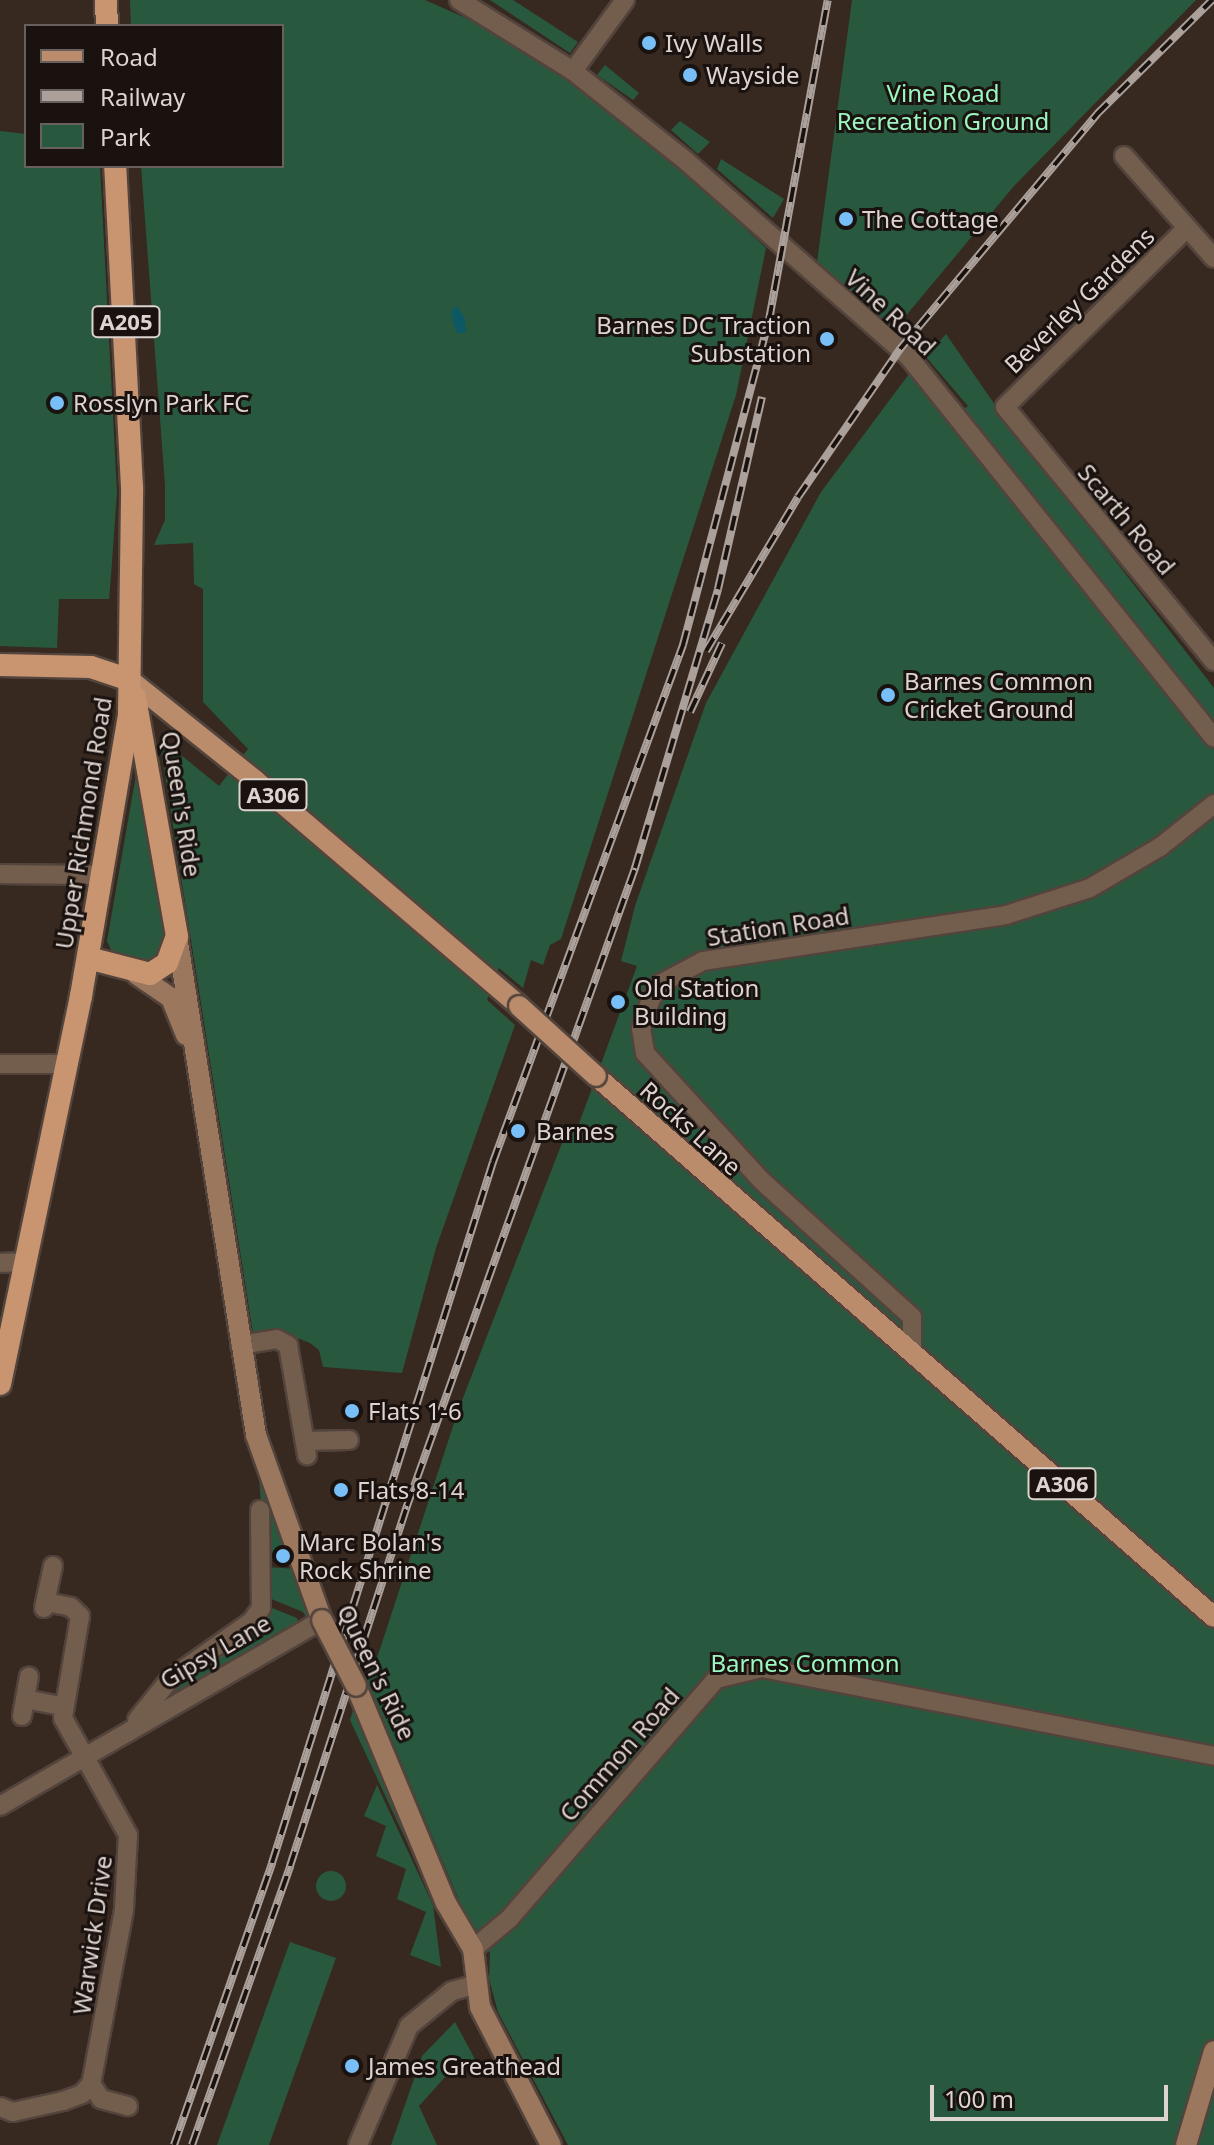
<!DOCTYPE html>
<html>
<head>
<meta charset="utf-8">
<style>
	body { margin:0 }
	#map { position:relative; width:1214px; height:2145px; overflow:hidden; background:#372820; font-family:"Noto Sans",sans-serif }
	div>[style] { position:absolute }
	.green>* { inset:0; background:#28593e }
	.round { border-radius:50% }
	.water>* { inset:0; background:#0e5863 }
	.roads { filter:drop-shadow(2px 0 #52443c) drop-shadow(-2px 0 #52443c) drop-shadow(0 2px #52443c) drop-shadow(0 -2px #52443c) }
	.minor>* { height:18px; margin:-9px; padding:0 9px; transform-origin:9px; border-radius:9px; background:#735d4d }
	.secondary>* { height:20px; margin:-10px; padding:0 10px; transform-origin:10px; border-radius:10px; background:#9b775e }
	.primary>* { height:20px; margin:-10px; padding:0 10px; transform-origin:10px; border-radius:10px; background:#ba8c6b }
	.trunk>* { height:22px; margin:-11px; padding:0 11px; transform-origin:11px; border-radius:11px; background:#c89570 }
	.rail>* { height:8px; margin-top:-4px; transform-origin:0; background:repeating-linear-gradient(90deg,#19120f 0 15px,#aba09a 0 30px); box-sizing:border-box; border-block:2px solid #aba09a }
	.bridges { filter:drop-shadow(2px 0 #52443c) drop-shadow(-2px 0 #52443c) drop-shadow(0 2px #52443c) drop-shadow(0 -2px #52443c) }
	.secondary-bridge>* { height:20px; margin:-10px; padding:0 10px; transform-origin:10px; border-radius:10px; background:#9b775e }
	.primary-bridge>* { height:20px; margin:-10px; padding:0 10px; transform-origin:10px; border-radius:10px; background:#ba8c6b }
	.dots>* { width:22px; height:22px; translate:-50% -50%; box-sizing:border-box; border:4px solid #19120f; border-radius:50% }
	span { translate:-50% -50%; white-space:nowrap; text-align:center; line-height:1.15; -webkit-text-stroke:6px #19120f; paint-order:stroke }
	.shield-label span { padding:2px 6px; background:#19120f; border:2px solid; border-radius:6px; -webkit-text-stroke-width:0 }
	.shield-label { font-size:22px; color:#ded4cf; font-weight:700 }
	.poi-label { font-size:24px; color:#ded4cf }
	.left { translate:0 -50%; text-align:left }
	.right { translate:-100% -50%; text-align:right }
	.park-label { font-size:24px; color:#9bf6c0 }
	.street-label { font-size:24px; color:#ded4cf }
	.legend { position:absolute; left:24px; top:24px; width:260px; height:144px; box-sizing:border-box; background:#19120f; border:2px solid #68605c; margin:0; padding:10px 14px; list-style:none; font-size:24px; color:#ded4cf }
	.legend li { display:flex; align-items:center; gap:16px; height:40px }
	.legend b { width:40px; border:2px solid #68605c }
	.scale { position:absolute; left:930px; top:2085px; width:238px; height:36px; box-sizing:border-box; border:4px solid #ded4cf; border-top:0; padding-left:10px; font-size:24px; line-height:28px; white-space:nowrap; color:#ded4cf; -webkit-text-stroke:6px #19120f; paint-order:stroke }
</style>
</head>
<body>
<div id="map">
	<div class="green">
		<i style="clip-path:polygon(130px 0,425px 0,491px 29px,547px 65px,691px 178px,766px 248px,736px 395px,561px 939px,550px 945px,543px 965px,531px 960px,523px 988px,499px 968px,487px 1000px,515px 1025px,436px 1248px,402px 1373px,323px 1367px,319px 1350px,310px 1343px,282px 1332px,253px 1333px,161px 750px,162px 746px,181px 755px,219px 786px,248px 749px,203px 702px,203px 589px,194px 584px,193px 543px,154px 545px,165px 520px,165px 485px,141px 166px,282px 166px,282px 26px,131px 26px)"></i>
		<i style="clip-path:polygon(490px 0,513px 0,578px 42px,570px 53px)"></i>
		<i style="clip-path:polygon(852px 0,1196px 0,1014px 186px,894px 330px,817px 262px)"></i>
		<i style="clip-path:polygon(605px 65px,639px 93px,633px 100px,597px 75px)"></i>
		<i style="clip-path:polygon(680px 121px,710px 142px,698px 154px,671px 130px)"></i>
		<i style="clip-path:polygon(0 131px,26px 134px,26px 166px,100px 166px,117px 492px,111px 576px,109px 599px,59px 599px,57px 648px,0 646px)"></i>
		<i style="clip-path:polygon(721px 159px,784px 199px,773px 218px,717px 169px)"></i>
		<i style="clip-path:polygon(946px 334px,1002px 415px,1214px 688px,1214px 2145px,568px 2145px,498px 2012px,489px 1979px,490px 1953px,473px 1934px,365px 1676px,378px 1655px,459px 1408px,569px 1125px,577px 1129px,637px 966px,621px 961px,635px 906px,706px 703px,821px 492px,909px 374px,949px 419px,968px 406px,926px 357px)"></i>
		<i style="clip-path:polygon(137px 769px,167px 933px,162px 956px,148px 963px,113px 954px,107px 941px)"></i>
		<i style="clip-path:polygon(258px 1468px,288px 1549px,278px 1549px,278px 1560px,266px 1559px)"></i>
		<i style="clip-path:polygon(267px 1567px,296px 1569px,315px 1616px,308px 1620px,303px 1612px,269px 1598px)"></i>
		<i style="clip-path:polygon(267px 1606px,297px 1618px,299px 1626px,152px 1706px)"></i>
		<i style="clip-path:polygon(355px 1704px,438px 1907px,437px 1907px,350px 1720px)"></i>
		<i style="clip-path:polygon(377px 1785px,433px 1905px,441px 1967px,410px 1955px,426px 1912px,397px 1899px,406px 1869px,376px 1856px,386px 1826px,364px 1816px)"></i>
		<i class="round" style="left:316px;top:1871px;width:30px;height:30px"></i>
		<i style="clip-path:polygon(290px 1942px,336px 1958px,269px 2145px,217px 2145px)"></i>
		<i style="clip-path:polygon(455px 2022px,476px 2061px,446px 2076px,419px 2106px,437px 2145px,391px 2145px,422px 2056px)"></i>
	</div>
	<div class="water">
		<i style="clip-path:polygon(457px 306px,465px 318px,466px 333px,457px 333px,453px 323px,451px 311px)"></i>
	</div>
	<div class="roads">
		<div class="minor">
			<i style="left:459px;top:0;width:134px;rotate:31.9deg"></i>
			<i style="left:573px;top:71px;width:144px;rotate:38.5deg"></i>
			<i style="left:686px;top:161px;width:295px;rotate:41.3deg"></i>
			<i style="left:908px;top:356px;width:489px;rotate:51.3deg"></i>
			<i style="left:573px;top:71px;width:88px;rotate:-53.8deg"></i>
			<i style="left:1124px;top:156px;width:136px;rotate:48.6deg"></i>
			<i style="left:1187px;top:228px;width:255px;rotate:135.5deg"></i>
			<i style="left:1005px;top:407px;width:329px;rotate:50.6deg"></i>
			<i style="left:0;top:874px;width:102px;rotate:0.6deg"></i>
			<i style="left:0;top:1064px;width:67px"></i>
			<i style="left:0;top:1263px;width:24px;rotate:-2deg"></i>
			<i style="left:240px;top:1345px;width:37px;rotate:-9deg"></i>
			<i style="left:277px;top:1339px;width:13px;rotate:29deg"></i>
			<i style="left:288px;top:1345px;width:112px;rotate:80.2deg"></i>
			<i style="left:912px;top:1349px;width:32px;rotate:-90deg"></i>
			<i style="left:912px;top:1317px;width:204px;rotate:-137.8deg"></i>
			<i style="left:761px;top:1180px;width:172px;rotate:-132.4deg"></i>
			<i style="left:645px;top:1053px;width:24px;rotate:-99deg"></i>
			<i style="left:641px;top:1029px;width:29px;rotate:-72deg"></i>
			<i style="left:650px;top:1001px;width:20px;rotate:-60deg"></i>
			<i style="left:660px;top:984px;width:49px;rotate:-28.1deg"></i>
			<i style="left:703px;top:961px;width:306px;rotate:-8.6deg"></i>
			<i style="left:1006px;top:915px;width:88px;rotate:-17.8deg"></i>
			<i style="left:1090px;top:888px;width:81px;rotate:-30.4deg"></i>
			<i style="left:1160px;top:847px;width:69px;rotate:-38.5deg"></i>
			<i style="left:305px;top:1441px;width:44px;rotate:-1.3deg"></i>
			<i style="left:46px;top:1602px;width:25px;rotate:11deg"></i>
			<i style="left:71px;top:1607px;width:13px;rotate:45deg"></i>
			<i style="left:80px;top:1616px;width:103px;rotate:99.5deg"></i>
			<i style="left:63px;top:1718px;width:134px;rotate:60.9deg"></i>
			<i style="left:128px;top:1835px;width:75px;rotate:93.1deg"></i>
			<i style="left:124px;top:1910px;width:177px;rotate:100.7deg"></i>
			<i style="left:44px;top:1608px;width:43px;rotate:-77.9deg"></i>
			<i style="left:25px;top:1699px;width:38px;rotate:11deg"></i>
			<i style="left:22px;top:1716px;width:40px;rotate:-80deg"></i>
			<i style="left:137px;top:1720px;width:54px;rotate:-51deg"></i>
			<i style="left:171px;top:1678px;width:99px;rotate:-35.1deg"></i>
			<i style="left:252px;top:1621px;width:16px;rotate:-55deg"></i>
			<i style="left:261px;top:1608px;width:98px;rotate:-90.6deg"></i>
			<i style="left:0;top:1806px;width:372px;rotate:-30deg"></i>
			<i style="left:473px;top:1949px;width:47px;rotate:-39.8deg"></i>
			<i style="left:509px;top:1919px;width:317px;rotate:-49.2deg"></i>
			<i style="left:716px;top:1679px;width:47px;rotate:-13.4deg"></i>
			<i style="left:762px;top:1668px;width:460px;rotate:11deg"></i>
			<i style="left:0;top:2107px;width:14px;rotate:21deg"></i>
			<i style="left:13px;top:2112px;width:51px;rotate:-12.4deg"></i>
			<i style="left:63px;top:2101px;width:20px;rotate:-20deg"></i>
			<i style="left:82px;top:2094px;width:13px;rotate:-48deg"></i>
			<i style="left:91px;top:2084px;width:18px;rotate:56deg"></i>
			<i style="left:101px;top:2099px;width:28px;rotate:15deg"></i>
			<i style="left:358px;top:2145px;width:129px;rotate:-66.8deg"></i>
			<i style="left:409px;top:2026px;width:55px;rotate:-39.1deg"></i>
			<i style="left:452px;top:1991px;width:24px;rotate:-15deg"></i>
		</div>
		<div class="secondary">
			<i style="left:177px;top:936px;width:505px;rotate:81deg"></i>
			<i style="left:256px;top:1435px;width:196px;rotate:70.4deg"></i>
			<i style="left:136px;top:974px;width:42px;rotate:34.4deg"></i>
			<i style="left:171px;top:998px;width:40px;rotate:68deg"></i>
			<i style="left:356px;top:1686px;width:235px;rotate:67.5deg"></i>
			<i style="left:446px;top:1903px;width:53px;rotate:59.6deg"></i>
			<i style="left:473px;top:1949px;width:58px;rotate:83.1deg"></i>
			<i style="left:480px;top:2007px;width:155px;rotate:62.8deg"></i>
			<i style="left:1186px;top:2145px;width:98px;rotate:-73.4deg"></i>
		</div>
		<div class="primary">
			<i style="left:130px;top:680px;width:161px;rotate:38.7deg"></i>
			<i style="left:256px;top:781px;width:346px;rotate:40.5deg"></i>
			<i style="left:596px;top:1076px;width:821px;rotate:41.2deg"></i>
		</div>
		<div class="trunk">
			<i style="left:106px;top:0;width:26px;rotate:88deg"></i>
			<i style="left:0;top:665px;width:91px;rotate:1.3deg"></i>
			<i style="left:91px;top:667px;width:41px;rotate:18.4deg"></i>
			<i style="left:88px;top:958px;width:64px;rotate:14.5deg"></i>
			<i style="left:150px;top:974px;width:20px;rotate:-33deg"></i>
			<i style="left:167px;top:963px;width:29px;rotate:-70deg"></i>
			<i style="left:177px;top:936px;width:243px;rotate:-100deg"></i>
			<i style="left:0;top:1384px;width:396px;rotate:-78.2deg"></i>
			<i style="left:81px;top:996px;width:286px;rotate:-80.3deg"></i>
			<i style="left:129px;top:714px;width:227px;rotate:-89.2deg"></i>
			<i style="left:132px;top:487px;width:321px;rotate:-93deg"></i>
		</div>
	</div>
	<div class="rail">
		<i style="left:706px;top:651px;width:179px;rotate:-59.1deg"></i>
		<i style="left:798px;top:497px;width:180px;rotate:-55.4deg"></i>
		<i style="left:900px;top:349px;width:307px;rotate:-50deg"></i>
		<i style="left:1097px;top:114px;width:162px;rotate:-44.7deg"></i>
		<i style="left:690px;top:712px;width:76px;rotate:-65.1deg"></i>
		<i style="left:174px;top:2145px;width:299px;rotate:-70.8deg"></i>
		<i style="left:272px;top:1863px;width:735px;rotate:-72.5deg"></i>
		<i style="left:493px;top:1162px;width:551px;rotate:-69.82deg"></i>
		<i style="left:683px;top:645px;width:336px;rotate:-75.2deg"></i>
		<i style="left:769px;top:320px;width:325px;rotate:-79.6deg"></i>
		<i style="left:192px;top:2145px;width:296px;rotate:-70.6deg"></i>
		<i style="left:290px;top:1866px;width:379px;rotate:-72deg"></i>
		<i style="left:407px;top:1506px;width:678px;rotate:-70.33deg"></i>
		<i style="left:635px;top:868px;width:291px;rotate:-73.4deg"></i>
		<i style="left:718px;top:589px;width:197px;rotate:-77.1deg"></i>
	</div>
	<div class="bridges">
		<div class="secondary-bridge">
			<i style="left:322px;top:1620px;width:74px;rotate:62.7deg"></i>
		</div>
		<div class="primary-bridge">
			<i style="left:519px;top:1006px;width:104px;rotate:42.3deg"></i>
		</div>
	</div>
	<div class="dots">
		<i style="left:649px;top:43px;background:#78bff7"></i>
		<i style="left:690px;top:75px;background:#78bff7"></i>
		<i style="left:846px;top:219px;background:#78bff7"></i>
		<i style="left:827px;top:339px;background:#78bff7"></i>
		<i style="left:57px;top:403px;background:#78bff7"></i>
		<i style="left:888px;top:695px;background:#78bff7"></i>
		<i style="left:618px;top:1002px;background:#78bff7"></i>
		<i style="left:518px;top:1131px;background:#78bff7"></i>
		<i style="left:352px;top:1411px;background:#78bff7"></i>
		<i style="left:341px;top:1490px;background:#78bff7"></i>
		<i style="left:283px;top:1556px;background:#78bff7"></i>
		<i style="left:352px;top:2066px;background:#78bff7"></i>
	</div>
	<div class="shield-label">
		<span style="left:126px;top:322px">A205</span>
		<span style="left:273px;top:795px">A306</span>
		<span style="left:1062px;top:1484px">A306</span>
	</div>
	<div class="poi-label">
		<span class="left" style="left:665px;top:43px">Ivy Walls</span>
		<span class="left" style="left:706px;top:75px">Wayside</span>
		<span class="left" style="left:862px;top:219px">The Cottage</span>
		<span class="right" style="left:811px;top:339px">Barnes DC Traction<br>Substation</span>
		<span class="left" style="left:73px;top:403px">Rosslyn Park FC</span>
		<span class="left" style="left:904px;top:695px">Barnes Common<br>Cricket Ground</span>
		<span class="left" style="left:634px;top:1002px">Old Station<br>Building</span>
		<span class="left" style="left:536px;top:1131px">Barnes</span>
		<span class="left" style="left:368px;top:1411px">Flats 1-6</span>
		<span class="left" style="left:357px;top:1490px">Flats 8-14</span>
		<span class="left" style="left:299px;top:1556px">Marc Bolan's<br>Rock Shrine</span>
		<span class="left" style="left:368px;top:2066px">James Greathead</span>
	</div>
	<div class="park-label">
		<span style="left:943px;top:107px">Vine Road<br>Recreation Ground</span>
		<span style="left:805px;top:1663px">Barnes Common</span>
	</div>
	<div class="street-label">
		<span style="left:1079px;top:300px;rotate:-44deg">Beverley Gardens</span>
		<span style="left:891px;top:312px;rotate:43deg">Vine Road</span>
		<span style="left:1127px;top:519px;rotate:50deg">Scarth Road</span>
		<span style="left:182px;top:804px;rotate:81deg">Queen's Ride</span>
		<span style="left:83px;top:823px;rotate:-81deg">Upper Richmond Road</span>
		<span style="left:778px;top:926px;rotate:-9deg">Station Road</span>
		<span style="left:691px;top:1128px;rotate:42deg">Rocks Lane</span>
		<span style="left:215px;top:1651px;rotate:-30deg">Gipsy Lane</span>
		<span style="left:377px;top:1672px;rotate:64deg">Queen's Ride</span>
		<span style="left:619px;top:1754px;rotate:-49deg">Common Road</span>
		<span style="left:92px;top:1935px;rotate:-82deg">Warwick Drive</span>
	</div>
	<ul class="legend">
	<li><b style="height:10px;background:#ba8c6b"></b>Road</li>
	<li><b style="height:10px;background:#aba09a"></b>Railway</li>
	<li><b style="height:22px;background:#28593e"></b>Park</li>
	</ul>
	<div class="scale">100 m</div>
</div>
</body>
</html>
